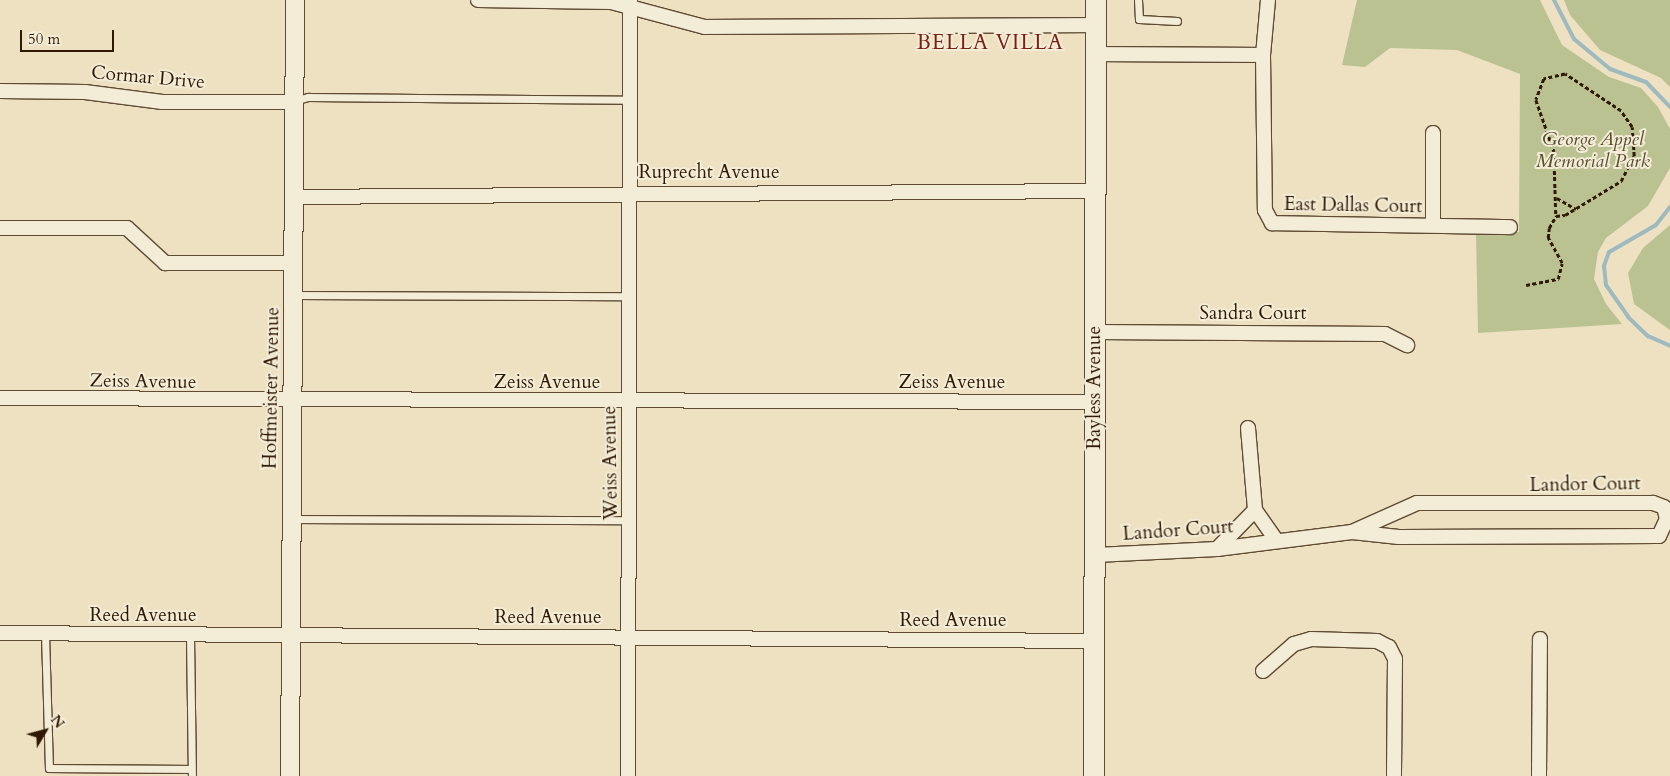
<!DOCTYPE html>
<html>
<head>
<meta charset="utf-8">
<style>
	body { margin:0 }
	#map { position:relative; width:1670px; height:776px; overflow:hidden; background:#ede1c2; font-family:Cardo,serif }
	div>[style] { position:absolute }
	.green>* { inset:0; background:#bbc291 }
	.stream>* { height:4px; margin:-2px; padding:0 2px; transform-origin:2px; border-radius:2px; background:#9fbabf }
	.path>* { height:2.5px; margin-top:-1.25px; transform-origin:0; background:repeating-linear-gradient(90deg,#301903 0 4px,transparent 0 6.5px) }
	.roads { filter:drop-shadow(1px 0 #5f4b33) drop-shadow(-1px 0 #5f4b33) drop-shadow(0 1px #5f4b33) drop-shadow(0 -1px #5f4b33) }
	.service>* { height:7px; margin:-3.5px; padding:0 3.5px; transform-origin:3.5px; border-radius:3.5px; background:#f3ecd7 }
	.minor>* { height:14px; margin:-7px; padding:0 7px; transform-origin:7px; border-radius:7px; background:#f3ecd7 }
	.tertiary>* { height:18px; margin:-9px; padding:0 9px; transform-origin:9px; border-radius:9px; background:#f3ecd7 }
	.secondary>* { height:20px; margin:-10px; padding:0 10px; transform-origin:10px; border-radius:10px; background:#f3ecd7 }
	span { translate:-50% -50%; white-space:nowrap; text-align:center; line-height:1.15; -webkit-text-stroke:4px #f3ecd7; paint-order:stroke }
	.street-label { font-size:19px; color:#301903 }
	.park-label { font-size:19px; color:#5a4c2e; font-style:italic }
	.quarter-label { font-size:21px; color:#7a1f14; letter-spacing:1px }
	.north { position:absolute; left:20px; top:706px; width:50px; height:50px; -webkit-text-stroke:4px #f3ecd7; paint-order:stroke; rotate:53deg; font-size:14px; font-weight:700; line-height:20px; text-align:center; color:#301903 }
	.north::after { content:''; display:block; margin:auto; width:18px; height:22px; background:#301903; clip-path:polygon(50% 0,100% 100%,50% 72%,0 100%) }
	.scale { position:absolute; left:20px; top:30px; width:94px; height:22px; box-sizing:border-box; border:2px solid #301903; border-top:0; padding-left:6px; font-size:15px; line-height:18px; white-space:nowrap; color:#301903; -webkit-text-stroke:4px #f3ecd7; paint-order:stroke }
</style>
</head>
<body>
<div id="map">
	<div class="green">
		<i style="clip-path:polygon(1357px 0,1540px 0,1562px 45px,1609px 77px,1641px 88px,1658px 107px,1670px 129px,1670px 168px,1648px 206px,1606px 238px,1598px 252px,1594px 279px,1606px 304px,1622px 324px,1478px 333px,1476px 233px,1519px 232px,1520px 74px,1457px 50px,1390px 48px,1365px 67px,1342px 65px)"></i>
		<i style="clip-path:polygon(1564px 0,1670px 0,1670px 87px,1661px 78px,1600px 50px,1570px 15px)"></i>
		<i style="clip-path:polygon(1670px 225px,1670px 330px,1634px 304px,1628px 273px,1643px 248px)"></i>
	</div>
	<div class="stream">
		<i style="left:1554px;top:0;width:44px;rotate:62.9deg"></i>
		<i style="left:1574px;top:39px;width:47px;rotate:39.8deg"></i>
		<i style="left:1610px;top:69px;width:38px;rotate:20deg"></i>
		<i style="left:1646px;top:82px;width:35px;rotate:46deg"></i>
		<i style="left:1670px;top:207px;width:23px;rotate:128deg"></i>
		<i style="left:1656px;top:225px;width:54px;rotate:150.1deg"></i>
		<i style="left:1609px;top:252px;width:15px;rotate:110deg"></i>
		<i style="left:1604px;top:266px;width:19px;rotate:84deg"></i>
		<i style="left:1606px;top:285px;width:39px;rotate:55deg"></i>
		<i style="left:1628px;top:317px;width:28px;rotate:44deg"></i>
		<i style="left:1648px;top:336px;width:24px;rotate:24deg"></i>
	</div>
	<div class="path">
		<i style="left:1557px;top:198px;width:22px;rotate:30deg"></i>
		<i style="left:1526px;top:285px;width:33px;rotate:-11deg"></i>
		<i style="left:1558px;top:279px;width:16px;rotate:-76deg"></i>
		<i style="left:1562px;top:263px;width:29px;rotate:-119deg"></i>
		<i style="left:1548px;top:238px;width:10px;rotate:-84deg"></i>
		<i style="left:1549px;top:228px;width:14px;rotate:-60deg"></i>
		<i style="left:1556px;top:216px;width:9px;rotate:-6deg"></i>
		<i style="left:1565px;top:215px;width:66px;rotate:-31.3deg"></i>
		<i style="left:1621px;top:181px;width:28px;rotate:-63deg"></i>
		<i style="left:1634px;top:156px;width:29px;rotate:-94deg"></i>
		<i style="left:1632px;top:127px;width:19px;rotate:-125deg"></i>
		<i style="left:1621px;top:111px;width:67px;rotate:-146.5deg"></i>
		<i style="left:1565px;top:74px;width:22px;rotate:167deg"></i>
		<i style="left:1544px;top:79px;width:22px;rotate:111deg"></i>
		<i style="left:1536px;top:100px;width:54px;rotate:70.6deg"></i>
		<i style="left:1554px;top:151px;width:65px;rotate:88.2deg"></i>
	</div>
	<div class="roads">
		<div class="service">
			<i style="left:1138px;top:0;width:19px;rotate:87deg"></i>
			<i style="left:1139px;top:19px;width:38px;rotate:3deg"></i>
			<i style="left:294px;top:101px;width:15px;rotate:-16deg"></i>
			<i style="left:308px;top:97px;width:322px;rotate:0.5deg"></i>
			<i style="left:295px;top:295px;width:334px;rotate:0.2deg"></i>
			<i style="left:292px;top:519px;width:337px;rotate:0.2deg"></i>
			<i style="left:45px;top:634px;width:134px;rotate:88.3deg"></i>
			<i style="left:49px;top:768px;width:142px;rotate:0.4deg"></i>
			<i style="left:190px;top:636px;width:140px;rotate:89.2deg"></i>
		</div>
		<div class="minor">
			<i style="left:478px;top:0;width:133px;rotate:0.9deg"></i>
			<i style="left:611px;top:2px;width:97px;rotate:14.9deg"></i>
			<i style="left:705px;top:27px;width:391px;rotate:-0.3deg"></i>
			<i style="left:1268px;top:0;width:55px;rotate:95.2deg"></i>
			<i style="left:1263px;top:55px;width:155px;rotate:89.3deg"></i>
			<i style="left:1265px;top:210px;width:15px;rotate:62deg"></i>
			<i style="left:1272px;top:223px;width:238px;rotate:1deg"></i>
			<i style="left:1096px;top:54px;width:167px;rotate:0.3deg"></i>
			<i style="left:0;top:91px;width:85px;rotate:0.7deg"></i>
			<i style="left:85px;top:92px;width:78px;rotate:7.4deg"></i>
			<i style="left:162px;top:102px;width:132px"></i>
			<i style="left:294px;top:197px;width:801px;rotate:-0.43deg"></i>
			<i style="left:1433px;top:225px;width:92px;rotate:-90deg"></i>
			<i style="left:0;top:228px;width:127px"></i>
			<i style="left:127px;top:228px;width:52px;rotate:42.6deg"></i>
			<i style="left:165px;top:263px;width:129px"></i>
			<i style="left:1095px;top:332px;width:290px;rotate:0.4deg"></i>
			<i style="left:1385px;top:334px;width:25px;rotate:27deg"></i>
			<i style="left:0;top:398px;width:1095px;rotate:0.21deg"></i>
			<i style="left:1248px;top:428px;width:82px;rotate:85.1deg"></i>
			<i style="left:1255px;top:510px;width:37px;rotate:55deg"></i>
			<i style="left:1217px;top:549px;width:54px;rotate:-45.7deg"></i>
			<i style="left:1096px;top:555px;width:121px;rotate:-2.8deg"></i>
			<i style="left:1217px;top:549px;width:136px;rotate:-7.2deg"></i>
			<i style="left:1352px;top:532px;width:47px;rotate:6.1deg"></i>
			<i style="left:1399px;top:537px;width:260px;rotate:-0.2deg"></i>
			<i style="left:1659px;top:536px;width:19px;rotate:-65deg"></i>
			<i style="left:1667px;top:519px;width:12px;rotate:-104deg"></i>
			<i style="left:1664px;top:507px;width:12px;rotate:-160deg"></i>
			<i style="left:1653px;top:503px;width:236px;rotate:180deg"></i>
			<i style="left:1417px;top:503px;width:71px;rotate:156deg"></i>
			<i style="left:0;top:633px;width:1096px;rotate:0.42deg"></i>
			<i style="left:1263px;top:671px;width:41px;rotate:-41.1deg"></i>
			<i style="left:1294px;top:644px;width:18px;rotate:-16deg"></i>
			<i style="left:1311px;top:639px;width:66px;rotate:1.7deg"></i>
			<i style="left:1377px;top:641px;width:13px;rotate:27deg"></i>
			<i style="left:1389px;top:647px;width:13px;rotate:63deg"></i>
			<i style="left:1395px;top:659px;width:117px;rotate:90.5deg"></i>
			<i style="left:628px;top:776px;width:776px;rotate:-89.85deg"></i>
			<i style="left:1539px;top:776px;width:137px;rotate:-89.6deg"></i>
		</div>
		<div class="tertiary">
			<i style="left:290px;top:776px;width:776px;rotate:-89.63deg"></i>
		</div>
		<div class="secondary">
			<i style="left:1094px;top:776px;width:776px;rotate:-89.85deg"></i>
		</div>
	</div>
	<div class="street-label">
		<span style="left:148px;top:78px;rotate:5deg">Cormar Drive</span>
		<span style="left:709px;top:173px">Ruprecht Avenue</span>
		<span style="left:1353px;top:206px;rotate:1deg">East Dallas Court</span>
		<span style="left:1253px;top:314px">Sandra Court</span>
		<span style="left:143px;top:382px;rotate:1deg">Zeiss Avenue</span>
		<span style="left:547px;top:383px">Zeiss Avenue</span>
		<span style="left:952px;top:383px">Zeiss Avenue</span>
		<span style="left:272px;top:388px;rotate:-89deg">Hoffmeister Avenue</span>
		<span style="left:1095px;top:388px;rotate:-90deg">Bayless Avenue</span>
		<span style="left:611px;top:463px;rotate:-91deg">Weiss Avenue</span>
		<span style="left:1585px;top:485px;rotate:-1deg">Landor Court</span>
		<span style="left:1178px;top:531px;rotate:-4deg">Landor Court</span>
		<span style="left:143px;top:616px">Reed Avenue</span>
		<span style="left:548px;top:618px">Reed Avenue</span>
		<span style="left:953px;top:621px">Reed Avenue</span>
	</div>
	<div class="park-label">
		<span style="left:1593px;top:151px">George Appel<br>Memorial Park</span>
	</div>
	<div class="quarter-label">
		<span style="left:990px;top:43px">BELLA VILLA</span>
	</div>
	<div class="north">N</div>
	<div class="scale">50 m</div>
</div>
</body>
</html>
